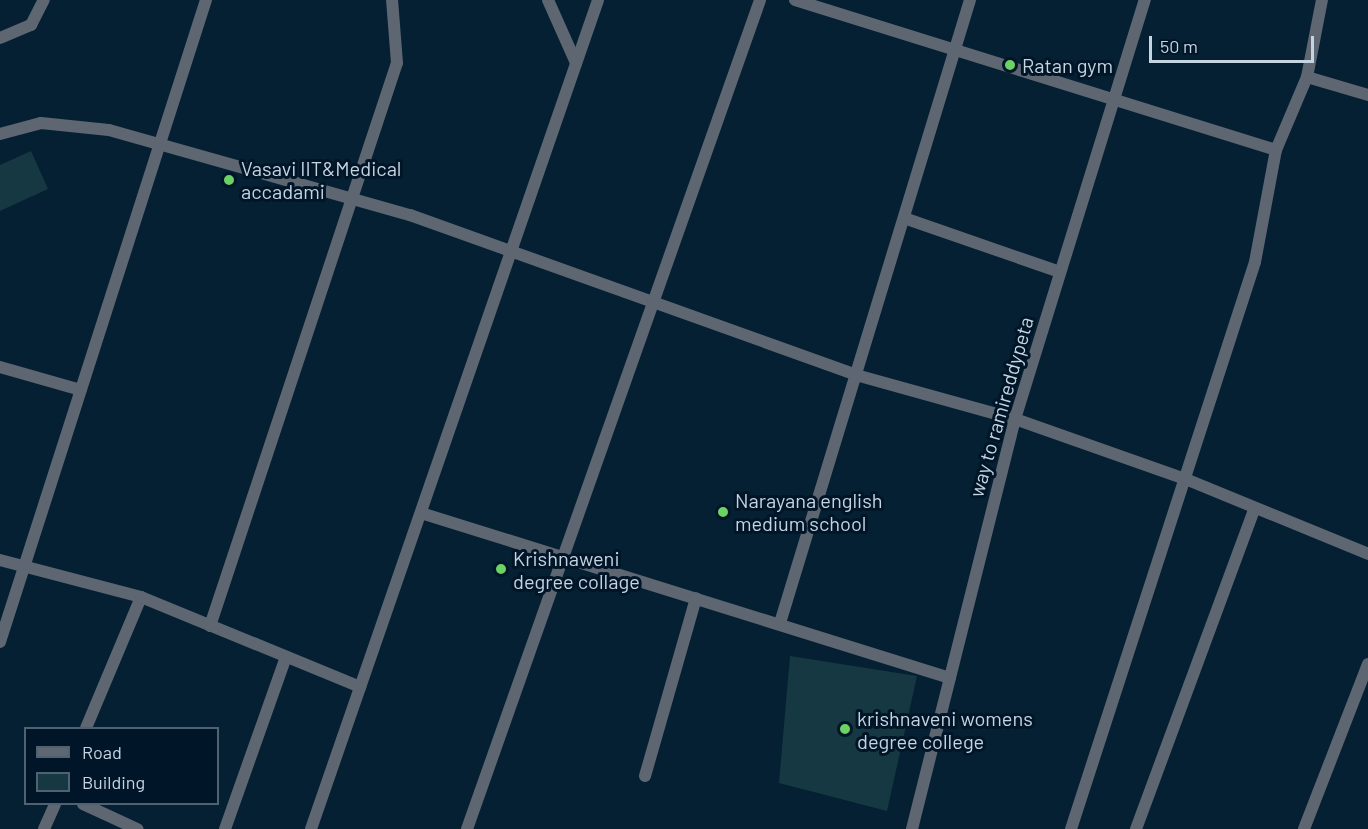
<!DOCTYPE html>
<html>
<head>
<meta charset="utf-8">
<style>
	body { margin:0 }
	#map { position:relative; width:1368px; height:829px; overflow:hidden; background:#042032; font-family:Barlow,sans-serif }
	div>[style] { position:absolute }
	.building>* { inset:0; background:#153843 }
	.minor>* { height:12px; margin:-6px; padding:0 6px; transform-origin:6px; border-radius:6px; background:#5e6672 }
	.tertiary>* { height:12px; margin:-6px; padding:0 6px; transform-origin:6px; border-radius:6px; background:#5e6672 }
	.dots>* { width:16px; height:16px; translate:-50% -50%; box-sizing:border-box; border:3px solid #001628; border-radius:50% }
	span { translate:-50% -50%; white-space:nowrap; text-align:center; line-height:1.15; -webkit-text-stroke:6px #001628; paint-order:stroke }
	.poi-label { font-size:20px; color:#c5d4e1 }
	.left { translate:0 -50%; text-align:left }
	.street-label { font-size:20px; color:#c5d4e1 }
	.legend { position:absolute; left:24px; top:727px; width:195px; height:78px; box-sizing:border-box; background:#001628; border:2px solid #4f6272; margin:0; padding:8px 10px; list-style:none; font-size:18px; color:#c5d4e1 }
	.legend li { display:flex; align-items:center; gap:12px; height:30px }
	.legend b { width:30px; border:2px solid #4f6272 }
	.scale { position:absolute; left:1149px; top:36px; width:165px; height:27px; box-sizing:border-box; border:3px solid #c5d4e1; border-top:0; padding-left:8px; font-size:18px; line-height:21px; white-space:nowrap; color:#c5d4e1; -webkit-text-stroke:4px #001628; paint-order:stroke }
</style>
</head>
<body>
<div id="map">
	<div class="building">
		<i style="clip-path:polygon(31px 151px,48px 189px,0 211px,0 165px)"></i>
		<i style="clip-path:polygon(790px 656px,917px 676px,887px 811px,779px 783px)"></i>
	</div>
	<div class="minor">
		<i style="left:548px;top:0;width:69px;rotate:66deg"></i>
		<i style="left:795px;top:0;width:504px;rotate:17.32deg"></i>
		<i style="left:0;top:38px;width:34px;rotate:-23deg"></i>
		<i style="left:31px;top:25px;width:28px;rotate:-63deg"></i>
		<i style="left:1307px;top:77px;width:64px;rotate:16.4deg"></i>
		<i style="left:0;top:134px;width:42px;rotate:-15deg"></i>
		<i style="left:41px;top:123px;width:68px;rotate:5.9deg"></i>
		<i style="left:109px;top:130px;width:313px;rotate:15.8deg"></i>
		<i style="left:410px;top:215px;width:474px;rotate:19.7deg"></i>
		<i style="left:856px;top:375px;width:165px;rotate:15.5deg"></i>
		<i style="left:1015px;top:419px;width:183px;rotate:19.4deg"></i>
		<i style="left:1188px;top:480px;width:195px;rotate:22.3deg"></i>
		<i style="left:904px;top:218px;width:165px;rotate:19.1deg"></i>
		<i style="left:0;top:367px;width:84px;rotate:15.9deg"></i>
		<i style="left:421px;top:513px;width:554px;rotate:17.32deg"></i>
		<i style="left:0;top:560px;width:146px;rotate:14.7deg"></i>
		<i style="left:780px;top:623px;width:651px;rotate:-73.04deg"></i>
		<i style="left:210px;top:626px;width:593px;rotate:-71.63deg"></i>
		<i style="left:397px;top:63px;width:63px;rotate:-94.5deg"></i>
		<i style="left:0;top:642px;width:674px;rotate:-72.21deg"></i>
		<i style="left:86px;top:728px;width:142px;rotate:-67.2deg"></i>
		<i style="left:141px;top:597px;width:237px;rotate:22.3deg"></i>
		<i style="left:645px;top:776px;width:185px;rotate:-74deg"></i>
		<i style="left:83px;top:804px;width:60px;rotate:24.8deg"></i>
		<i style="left:44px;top:829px;width:27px;rotate:-66deg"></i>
		<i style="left:225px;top:829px;width:182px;rotate:-70.5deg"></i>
		<i style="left:311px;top:829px;width:877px;rotate:-70.9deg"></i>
		<i style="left:467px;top:829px;width:879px;rotate:-70.53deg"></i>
		<i style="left:1071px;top:829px;width:596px;rotate:-72.02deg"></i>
		<i style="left:1255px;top:262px;width:114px;rotate:-79.4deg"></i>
		<i style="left:1276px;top:150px;width:79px;rotate:-67deg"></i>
		<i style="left:1307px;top:77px;width:78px;rotate:-79deg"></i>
		<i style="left:1136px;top:829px;width:342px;rotate:-69.7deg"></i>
		<i style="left:1304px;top:829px;width:177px;rotate:-68.8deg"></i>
	</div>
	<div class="tertiary">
		<i style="left:912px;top:829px;width:423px;rotate:-75.9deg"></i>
		<i style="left:1015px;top:419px;width:439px;rotate:-72.8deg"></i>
	</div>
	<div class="dots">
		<i style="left:1010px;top:65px;background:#6ad363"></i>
		<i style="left:229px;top:180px;background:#6ad363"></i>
		<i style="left:723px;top:512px;background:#6ad363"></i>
		<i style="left:501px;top:569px;background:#6ad363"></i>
		<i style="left:845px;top:729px;background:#6ad363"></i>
	</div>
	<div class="poi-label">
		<span class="left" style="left:1022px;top:65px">Ratan gym</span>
		<span class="left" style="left:241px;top:180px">Vasavi IIT&amp;Medical<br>accadami</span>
		<span class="left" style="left:735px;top:512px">Narayana english<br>medium school</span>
		<span class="left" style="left:513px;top:570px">Krishnaweni<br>degree collage</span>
		<span class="left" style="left:857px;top:730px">krishnaveni womens<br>degree college</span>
	</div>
	<div class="street-label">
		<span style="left:1001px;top:407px;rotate:-74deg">way to ramireddypeta</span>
	</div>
	<ul class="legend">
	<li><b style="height:8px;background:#5e6672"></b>Road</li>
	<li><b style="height:16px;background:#153843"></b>Building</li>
	</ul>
	<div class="scale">50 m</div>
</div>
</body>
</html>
